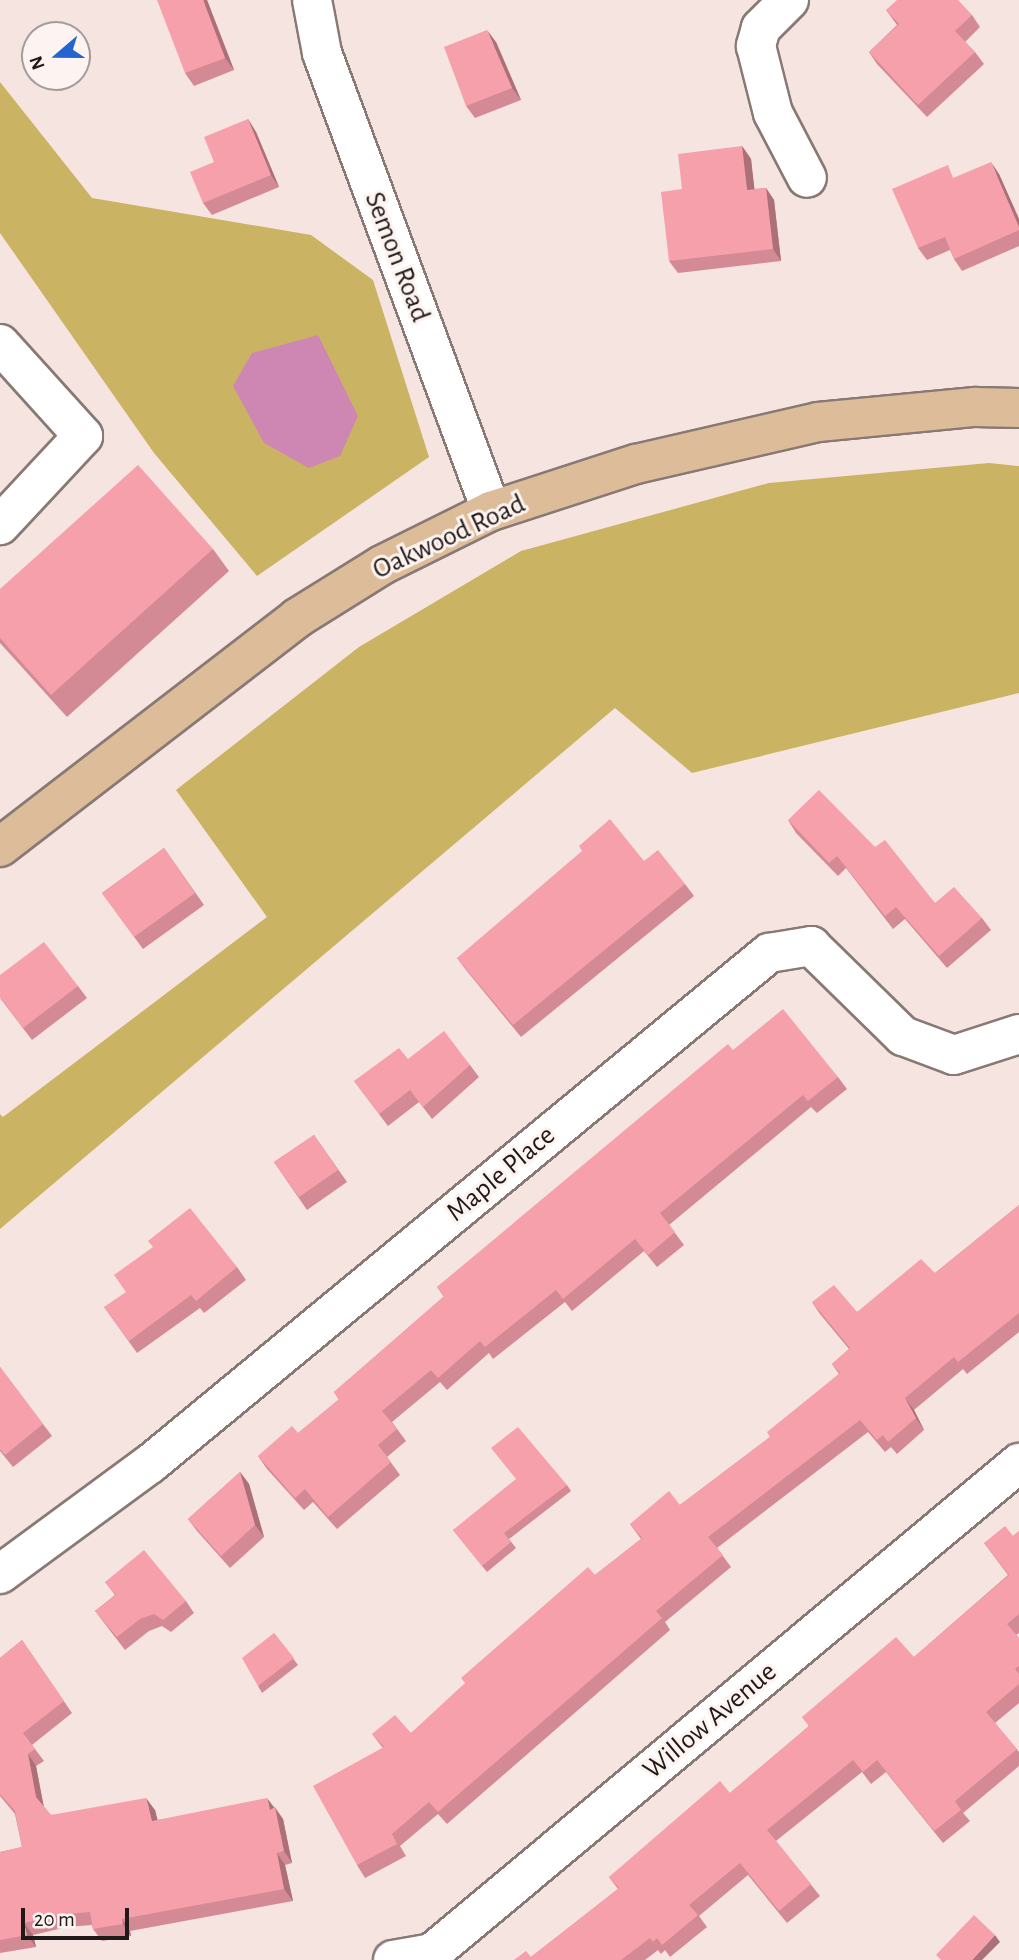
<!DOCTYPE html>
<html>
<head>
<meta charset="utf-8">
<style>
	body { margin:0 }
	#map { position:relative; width:1019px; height:1960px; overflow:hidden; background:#f5e4df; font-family:"Alegreya Sans",sans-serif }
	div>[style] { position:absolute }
	.forest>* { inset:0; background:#cbb364 }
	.water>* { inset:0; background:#ce87b2 }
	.roads { filter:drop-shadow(2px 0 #887974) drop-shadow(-2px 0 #887974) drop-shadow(0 2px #887974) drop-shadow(0 -2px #887974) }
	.minor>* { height:38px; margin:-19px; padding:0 19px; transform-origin:19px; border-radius:19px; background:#fff }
	.major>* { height:38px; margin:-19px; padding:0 19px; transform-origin:19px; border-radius:19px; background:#ddbc9a }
	.wall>* { inset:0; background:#d48a94 }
	.shaded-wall>* { inset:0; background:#ac7078 }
	.building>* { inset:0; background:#f6a0ac }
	span { translate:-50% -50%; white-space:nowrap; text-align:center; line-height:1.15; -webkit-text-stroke:6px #fdf3f0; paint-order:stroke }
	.street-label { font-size:28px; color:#1f1917 }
	.north { position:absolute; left:21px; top:21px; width:70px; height:70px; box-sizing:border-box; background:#fdf3f0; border:2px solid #a49c99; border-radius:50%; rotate:250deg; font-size:19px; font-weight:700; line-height:28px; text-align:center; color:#1f1917 }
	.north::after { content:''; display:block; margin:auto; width:24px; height:32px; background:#2464d0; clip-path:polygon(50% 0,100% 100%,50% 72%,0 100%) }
	.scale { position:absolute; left:21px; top:1908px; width:108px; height:32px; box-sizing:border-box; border:4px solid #1f1917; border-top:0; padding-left:9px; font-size:21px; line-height:24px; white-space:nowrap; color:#1f1917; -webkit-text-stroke:5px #fdf3f0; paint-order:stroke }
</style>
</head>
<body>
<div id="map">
	<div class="forest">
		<i style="clip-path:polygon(0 82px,92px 198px,311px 235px,373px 280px,429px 457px,257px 576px,154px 453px,0 233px)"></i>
		<i style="clip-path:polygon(989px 463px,1019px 466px,1019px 693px,692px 773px,615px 708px,0 1229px,0 1114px,3px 1117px,267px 917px,176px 790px,359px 647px,521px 551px,769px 483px)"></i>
	</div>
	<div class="water">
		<i style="clip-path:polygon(318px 335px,358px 416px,340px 456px,309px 468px,264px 443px,233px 386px,252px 353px)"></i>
	</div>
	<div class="roads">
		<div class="minor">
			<i style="left:312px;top:0;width:54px;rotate:79.3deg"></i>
			<i style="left:322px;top:53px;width:488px;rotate:69.7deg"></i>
			<i style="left:789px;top:0;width:40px;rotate:135deg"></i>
			<i style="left:761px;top:28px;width:19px;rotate:106deg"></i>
			<i style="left:756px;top:46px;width:69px;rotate:75.8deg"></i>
			<i style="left:773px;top:113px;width:73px;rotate:62.4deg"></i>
			<i style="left:0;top:344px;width:124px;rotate:47.9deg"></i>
			<i style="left:83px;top:436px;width:122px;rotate:133deg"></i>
			<i style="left:0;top:1574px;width:186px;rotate:-36.3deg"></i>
			<i style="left:150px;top:1464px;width:803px;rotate:-39.54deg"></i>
			<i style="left:769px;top:953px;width:43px;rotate:-9.5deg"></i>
			<i style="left:811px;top:946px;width:129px;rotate:44.4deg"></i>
			<i style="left:903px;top:1036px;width:54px;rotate:20.4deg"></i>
			<i style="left:954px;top:1055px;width:68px;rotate:-17.9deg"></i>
			<i style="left:393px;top:1960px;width:40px;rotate:-10deg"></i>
			<i style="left:432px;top:1953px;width:765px;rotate:-39.85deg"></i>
		</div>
		<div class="major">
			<i style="left:0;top:847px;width:375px;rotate:-37.6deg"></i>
			<i style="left:297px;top:618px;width:100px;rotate:-31.9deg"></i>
			<i style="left:382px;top:565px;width:122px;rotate:-26.4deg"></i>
			<i style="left:491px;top:511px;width:152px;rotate:-18deg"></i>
			<i style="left:636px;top:464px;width:187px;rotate:-13deg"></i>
			<i style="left:818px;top:422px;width:158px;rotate:-5.5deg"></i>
			<i style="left:975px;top:407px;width:44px;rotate:1.3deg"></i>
		</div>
	</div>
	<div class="wall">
		<i style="clip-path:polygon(207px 0,234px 70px,194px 86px,185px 73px)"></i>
		<i style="clip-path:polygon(886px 10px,972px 15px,980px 27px,965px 42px,975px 52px,984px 64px,927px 117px,877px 64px,869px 52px,897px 25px)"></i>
		<i style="clip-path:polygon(496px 42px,521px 100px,475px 118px,466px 106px)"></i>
		<i style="clip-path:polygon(248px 119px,256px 132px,279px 187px,212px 215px,203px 203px,214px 162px)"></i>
		<i style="clip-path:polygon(742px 146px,751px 159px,754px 189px,766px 188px,774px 200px,781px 261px,678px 273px,669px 261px,682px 189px)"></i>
		<i style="clip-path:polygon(999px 174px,1019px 219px,1019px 246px,962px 271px,954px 259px,950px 250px,927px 260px,918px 248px,956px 177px)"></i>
		<i style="clip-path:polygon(213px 549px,229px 571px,67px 717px,0 643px,0 589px)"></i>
		<i style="clip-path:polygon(788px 820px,875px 847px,935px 903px,982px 918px,991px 930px,947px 968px,905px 919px,893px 929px,846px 868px,838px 876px,796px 833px)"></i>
		<i style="clip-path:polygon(164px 848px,204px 905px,143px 949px,102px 893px)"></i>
		<i style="clip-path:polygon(644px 861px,685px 884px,694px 896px,521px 1037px,466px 970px,457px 958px)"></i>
		<i style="clip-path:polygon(78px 986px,87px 998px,32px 1040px,0 998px)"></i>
		<i style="clip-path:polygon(733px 1050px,838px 1077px,847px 1089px,817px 1113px,811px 1107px,669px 1225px,684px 1245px,657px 1267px,644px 1251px,572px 1311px,565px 1302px,493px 1359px,489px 1353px,447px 1390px,440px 1382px,392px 1422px,406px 1441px,387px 1457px,400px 1475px,337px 1529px,313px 1502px,304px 1510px,267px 1469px,258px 1456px,298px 1433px,339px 1400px,334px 1392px,444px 1297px,437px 1287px)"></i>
		<i style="clip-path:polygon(408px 1059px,470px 1065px,479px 1077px,432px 1119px,419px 1102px,388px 1126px,354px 1081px)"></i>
		<i style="clip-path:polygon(314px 1135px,347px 1182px,307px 1210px,274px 1162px)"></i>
		<i style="clip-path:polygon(1019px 1205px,1019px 1332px,967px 1374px,963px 1369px,914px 1410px,924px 1430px,897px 1454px,891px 1447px,885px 1452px,868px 1432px,717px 1548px,731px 1567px,665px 1622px,670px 1630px,447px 1824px,438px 1814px,400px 1846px,406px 1856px,365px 1878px,357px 1865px,383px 1748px,372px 1734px,411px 1733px,595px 1575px,641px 1539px,630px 1524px,680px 1505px,770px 1437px,839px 1374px,832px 1364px,849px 1349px,820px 1314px,812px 1302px,857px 1312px,935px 1273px)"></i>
		<i style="clip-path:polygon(237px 1267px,246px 1280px,204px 1313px,200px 1308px,137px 1353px,104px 1307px)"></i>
		<i style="clip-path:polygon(0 1367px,52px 1436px,13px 1467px,0 1451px)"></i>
		<i style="clip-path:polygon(240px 1472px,249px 1484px,264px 1537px,230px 1568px,197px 1531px,188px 1519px)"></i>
		<i style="clip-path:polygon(567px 1485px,571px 1491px,509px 1539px,516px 1548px,487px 1572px,453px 1530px)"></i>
		<i style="clip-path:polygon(1019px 1531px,1019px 1633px,1016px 1635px,1019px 1638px,1019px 1703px,995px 1723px,1019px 1752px,1019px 1766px,963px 1813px,970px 1821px,943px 1843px,886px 1772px,871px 1784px,862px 1772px,776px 1841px,820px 1896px,787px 1923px,748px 1875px,699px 1916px,707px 1927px,670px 1957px,665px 1950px,661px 1954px,658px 1950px,645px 1960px,514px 1960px,531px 1957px,618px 1889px,609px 1877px,730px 1793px,809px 1726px,802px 1717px,914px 1657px,1008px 1575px,984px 1543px,1013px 1536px)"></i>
		<i style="clip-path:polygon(105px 1582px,186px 1601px,194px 1613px,171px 1632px,162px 1626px,149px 1631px,125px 1650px,95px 1611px,115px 1595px)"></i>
		<i style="clip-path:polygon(274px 1633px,298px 1665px,262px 1693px,258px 1686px)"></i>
		<i style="clip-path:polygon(22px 1640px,72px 1713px,32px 1745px,44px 1761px,36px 1766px,44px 1807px,51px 1815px,155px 1810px,157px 1820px,275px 1807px,283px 1819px,292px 1863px,285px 1865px,293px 1901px,130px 1931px,131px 1936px,102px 1941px,93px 1929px,92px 1925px,67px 1927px,33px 1935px,36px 1947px,0 1953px,0 1852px,22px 1847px,15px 1814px,0 1796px,0 1658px)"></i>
	</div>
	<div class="shaded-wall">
		<i style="clip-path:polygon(203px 0,207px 0,234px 70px,225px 58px)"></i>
		<i style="clip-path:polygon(487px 30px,496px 42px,521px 100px,512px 88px)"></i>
		<i style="clip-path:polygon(248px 119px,256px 132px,279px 187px,271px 175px)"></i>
		<i style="clip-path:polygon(742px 146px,751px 159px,756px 202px,747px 190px)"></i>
		<i style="clip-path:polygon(991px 162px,999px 174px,1019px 219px,1019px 227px)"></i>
		<i style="clip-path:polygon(766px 188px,774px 200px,781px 261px,773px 249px)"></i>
		<i style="clip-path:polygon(905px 1398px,914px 1410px,924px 1430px,916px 1418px)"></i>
		<i style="clip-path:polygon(240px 1472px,249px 1484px,264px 1537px,255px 1525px)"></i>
		<i style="clip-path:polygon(28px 1754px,36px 1766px,44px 1809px,36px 1797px)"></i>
		<i style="clip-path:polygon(146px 1798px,155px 1810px,161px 1833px,152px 1821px)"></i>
		<i style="clip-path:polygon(267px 1798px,283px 1819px,292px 1863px,284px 1851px,270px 1810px)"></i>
		<i style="clip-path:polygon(277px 1853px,285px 1865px,293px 1901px,284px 1889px)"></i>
		<i style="clip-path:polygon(122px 1919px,130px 1931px,131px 1936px,123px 1924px)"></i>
		<i style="clip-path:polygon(24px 1923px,33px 1935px,36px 1947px,27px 1935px)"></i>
		<i style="clip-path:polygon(995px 1935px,1000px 1942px,982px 1960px,972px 1960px)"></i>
	</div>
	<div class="building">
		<i style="clip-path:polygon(157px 0,203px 0,225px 58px,185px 73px)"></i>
		<i style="clip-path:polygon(897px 0,958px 0,972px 15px,955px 31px,975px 52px,918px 105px,869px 52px,899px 24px,886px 10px)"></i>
		<i style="clip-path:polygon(487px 30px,512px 88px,466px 106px,444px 47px)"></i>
		<i style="clip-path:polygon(248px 119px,271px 175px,203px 203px,190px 172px,214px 162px,204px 137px)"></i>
		<i style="clip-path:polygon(742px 146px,747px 190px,766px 188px,773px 249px,669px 261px,661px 192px,682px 189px,678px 154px)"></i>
		<i style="clip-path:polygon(991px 162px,1019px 227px,1019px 230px,954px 259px,945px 237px,918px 248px,892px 189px,948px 165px,953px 178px)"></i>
		<i style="clip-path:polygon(138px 465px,213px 549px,51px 695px,0 638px,0 589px)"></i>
		<i style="clip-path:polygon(819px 790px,875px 847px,885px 840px,935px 903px,954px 887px,982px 918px,939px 956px,896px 907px,885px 916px,837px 856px,829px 863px,788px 820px)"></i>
		<i style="clip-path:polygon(610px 819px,644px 861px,658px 850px,685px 884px,513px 1025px,457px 958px,582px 851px,579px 846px)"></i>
		<i style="clip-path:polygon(164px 848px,195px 893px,134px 937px,102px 893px)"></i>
		<i style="clip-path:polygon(44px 942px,78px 986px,23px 1028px,0 997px,0 975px)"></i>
		<i style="clip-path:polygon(783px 1009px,838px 1077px,808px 1101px,803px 1095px,660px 1213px,675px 1232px,648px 1255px,635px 1239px,563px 1299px,556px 1290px,485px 1347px,480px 1341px,438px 1378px,431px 1370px,382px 1411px,397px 1429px,378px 1445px,391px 1462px,328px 1517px,305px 1489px,295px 1498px,258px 1456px,292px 1426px,298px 1433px,339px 1399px,334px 1392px,444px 1296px,437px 1287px,728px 1044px,733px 1050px)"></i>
		<i style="clip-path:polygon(444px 1031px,470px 1065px,423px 1107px,410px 1090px,379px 1114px,354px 1081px,399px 1048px,408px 1059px)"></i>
		<i style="clip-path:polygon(314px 1135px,338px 1170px,299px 1197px,274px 1162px)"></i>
		<i style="clip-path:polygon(1019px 1205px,1019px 1313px,958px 1362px,954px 1357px,905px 1398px,916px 1418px,888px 1442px,883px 1435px,877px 1440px,860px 1420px,708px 1537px,723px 1555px,656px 1611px,662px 1618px,438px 1812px,429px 1802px,392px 1834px,397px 1844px,357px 1865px,313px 1786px,384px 1747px,372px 1734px,395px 1715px,411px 1733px,465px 1683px,461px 1678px,588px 1567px,595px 1575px,642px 1538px,630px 1524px,669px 1491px,680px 1505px,770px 1437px,767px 1432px,840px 1373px,832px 1364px,850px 1348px,812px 1302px,834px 1285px,857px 1312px,921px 1259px,935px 1273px)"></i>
		<i style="clip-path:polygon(190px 1208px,237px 1267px,196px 1301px,191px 1295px,129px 1341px,104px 1307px,126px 1292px,114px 1275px,153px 1247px,148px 1241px)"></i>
		<i style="clip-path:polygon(0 1367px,43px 1424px,5px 1455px,0 1449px)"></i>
		<i style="clip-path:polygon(518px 1427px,567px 1485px,504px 1533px,511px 1542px,482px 1566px,453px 1530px,516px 1479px,491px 1448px)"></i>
		<i style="clip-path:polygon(240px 1472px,255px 1525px,221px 1556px,188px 1519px)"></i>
		<i style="clip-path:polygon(1005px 1526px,1013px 1536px,1019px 1531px,1019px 1614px,1007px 1624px,1019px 1638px,1019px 1666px,1015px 1669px,1019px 1674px,1019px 1684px,986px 1712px,1017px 1749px,955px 1801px,961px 1810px,934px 1831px,877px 1760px,863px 1772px,853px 1760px,767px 1830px,811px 1884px,779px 1911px,740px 1863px,689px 1905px,698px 1915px,662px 1945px,657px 1938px,653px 1942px,650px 1938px,621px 1960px,514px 1960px,526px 1951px,531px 1957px,619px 1888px,609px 1877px,720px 1781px,730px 1793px,809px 1726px,802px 1717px,896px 1637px,914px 1657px,1009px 1575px,984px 1543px)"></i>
		<i style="clip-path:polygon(144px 1550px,186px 1601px,163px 1620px,154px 1614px,140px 1619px,117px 1637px,95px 1611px,116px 1595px,105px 1582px)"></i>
		<i style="clip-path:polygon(274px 1633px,294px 1658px,258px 1686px,242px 1658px)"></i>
		<i style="clip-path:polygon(22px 1640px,64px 1701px,23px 1733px,35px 1749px,28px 1754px,36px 1797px,51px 1815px,146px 1798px,152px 1821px,267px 1798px,270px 1810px,275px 1807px,284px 1851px,277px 1853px,284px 1889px,122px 1919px,123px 1924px,93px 1929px,90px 1912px,58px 1915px,24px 1923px,27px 1935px,0 1940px,0 1852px,22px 1847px,15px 1811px,0 1794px,0 1658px)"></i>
		<i style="clip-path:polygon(974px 1915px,995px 1935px,972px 1960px,941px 1960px,936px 1955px)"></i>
	</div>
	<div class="street-label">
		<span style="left:397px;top:257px;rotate:69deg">Semon Road</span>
		<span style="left:449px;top:537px;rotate:-25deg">Oakwood Road</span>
		<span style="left:501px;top:1174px;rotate:-40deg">Maple Place</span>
		<span style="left:710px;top:1721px;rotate:-40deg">Willow Avenue</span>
	</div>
	<div class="north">N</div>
	<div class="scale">20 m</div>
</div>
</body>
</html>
